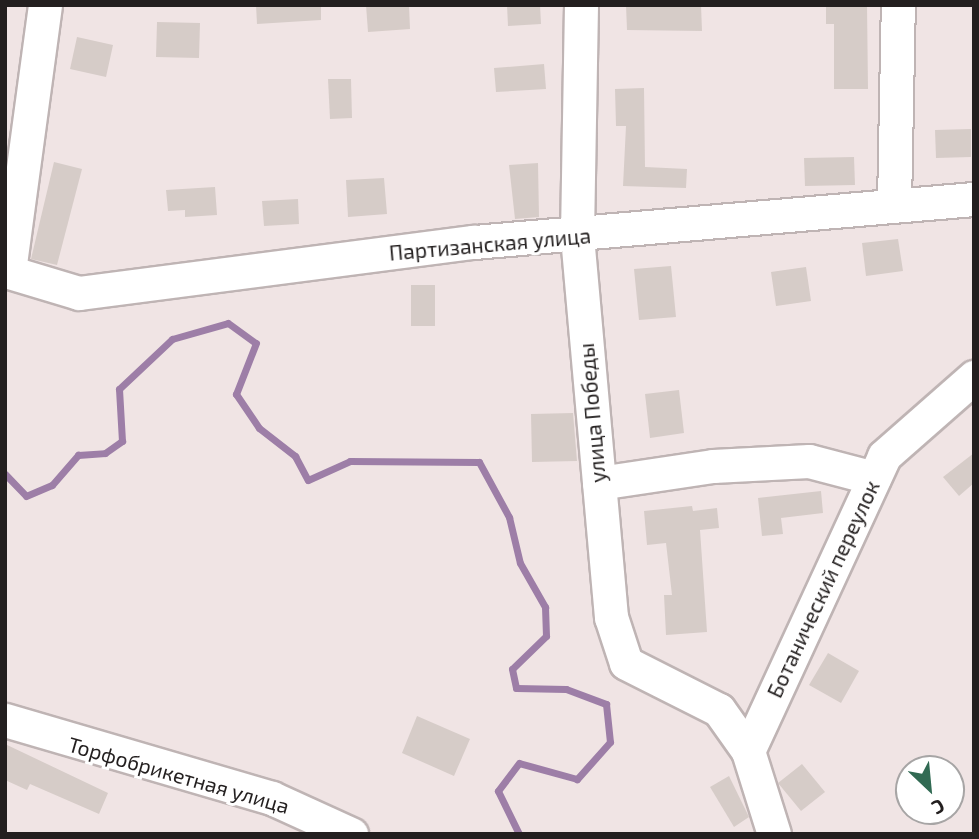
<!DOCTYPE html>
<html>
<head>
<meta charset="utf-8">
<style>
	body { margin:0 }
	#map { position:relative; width:979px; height:839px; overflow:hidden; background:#f0e4e4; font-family:"Exo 2",sans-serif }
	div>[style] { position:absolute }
	.stream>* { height:7px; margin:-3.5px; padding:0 3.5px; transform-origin:3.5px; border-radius:3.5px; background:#9d7ea7 }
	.building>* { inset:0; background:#d6ccc8 }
	.roads { filter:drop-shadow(2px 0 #bfb4b4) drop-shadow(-2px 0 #bfb4b4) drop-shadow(0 2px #bfb4b4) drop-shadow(0 -2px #bfb4b4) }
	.minor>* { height:33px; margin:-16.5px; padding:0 16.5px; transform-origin:16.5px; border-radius:16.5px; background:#fff }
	span { translate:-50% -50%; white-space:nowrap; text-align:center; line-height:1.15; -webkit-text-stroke:6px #fff; paint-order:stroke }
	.street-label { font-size:21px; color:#231f1f }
	.frame { position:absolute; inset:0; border:7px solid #231f1f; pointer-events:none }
	.north { position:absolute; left:895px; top:755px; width:70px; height:70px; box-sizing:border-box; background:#fff; border:2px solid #a7a5a5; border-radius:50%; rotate:154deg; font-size:19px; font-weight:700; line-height:28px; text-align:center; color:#231f1f }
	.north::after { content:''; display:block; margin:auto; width:24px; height:32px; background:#316a53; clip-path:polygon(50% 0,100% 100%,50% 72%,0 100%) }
</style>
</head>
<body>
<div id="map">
	<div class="stream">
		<i style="left:5px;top:474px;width:30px;rotate:46deg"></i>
		<i style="left:26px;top:496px;width:28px;rotate:-23deg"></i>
		<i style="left:52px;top:485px;width:40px;rotate:-49deg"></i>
		<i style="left:78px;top:455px;width:27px;rotate:-4deg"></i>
		<i style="left:105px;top:453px;width:21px;rotate:-35deg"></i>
		<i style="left:122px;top:441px;width:52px;rotate:-93.3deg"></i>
		<i style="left:119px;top:389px;width:73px;rotate:-43.3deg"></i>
		<i style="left:172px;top:339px;width:58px;rotate:-15.9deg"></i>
		<i style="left:228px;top:323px;width:34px;rotate:36deg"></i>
		<i style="left:256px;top:343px;width:55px;rotate:111.4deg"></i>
		<i style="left:236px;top:394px;width:41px;rotate:55.9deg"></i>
		<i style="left:259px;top:428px;width:46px;rotate:37.9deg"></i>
		<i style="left:295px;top:456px;width:27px;rotate:62deg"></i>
		<i style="left:308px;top:480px;width:46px;rotate:-24.3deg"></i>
		<i style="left:350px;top:461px;width:129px;rotate:0.4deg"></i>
		<i style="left:479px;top:462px;width:63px;rotate:61.4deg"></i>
		<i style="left:509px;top:517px;width:47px;rotate:76.6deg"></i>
		<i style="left:520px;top:563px;width:51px;rotate:60.4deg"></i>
		<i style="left:545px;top:607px;width:29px;rotate:88deg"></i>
		<i style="left:546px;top:636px;width:47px;rotate:135.9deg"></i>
		<i style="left:512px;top:669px;width:19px;rotate:78deg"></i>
		<i style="left:516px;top:688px;width:50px;rotate:1.1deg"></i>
		<i style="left:566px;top:689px;width:43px;rotate:20.6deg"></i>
		<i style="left:606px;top:704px;width:38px;rotate:84deg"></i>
		<i style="left:610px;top:742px;width:50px;rotate:131.7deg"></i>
		<i style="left:577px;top:779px;width:60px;rotate:-164.6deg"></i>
		<i style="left:519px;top:763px;width:35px;rotate:127deg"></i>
		<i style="left:498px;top:791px;width:48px;rotate:64deg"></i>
	</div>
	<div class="building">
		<i style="clip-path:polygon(256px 5px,321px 5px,321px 20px,257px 24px)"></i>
		<i style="clip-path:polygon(366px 5px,409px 5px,410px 29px,368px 32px)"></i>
		<i style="clip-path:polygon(507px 5px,540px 5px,541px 24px,508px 26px)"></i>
		<i style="clip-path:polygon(626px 5px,701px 5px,702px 31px,627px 30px)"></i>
		<i style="clip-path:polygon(826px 5px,867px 5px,868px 89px,834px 89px,834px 24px,826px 24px)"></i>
		<i style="clip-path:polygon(157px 22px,200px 23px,199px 58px,156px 57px)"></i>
		<i style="clip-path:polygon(77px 37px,113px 45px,106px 77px,70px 69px)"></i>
		<i style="clip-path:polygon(544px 64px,546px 89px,496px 92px,494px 68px)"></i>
		<i style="clip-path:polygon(328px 79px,351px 79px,352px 118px,330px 119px)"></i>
		<i style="clip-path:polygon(644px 88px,645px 167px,687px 169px,686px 188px,623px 186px,626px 126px,616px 126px,615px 89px)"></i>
		<i style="clip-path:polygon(971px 129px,971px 157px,936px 158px,935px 130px)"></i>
		<i style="clip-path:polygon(854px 157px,855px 185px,805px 186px,804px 158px)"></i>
		<i style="clip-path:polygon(54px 162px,82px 169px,57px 265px,31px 259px)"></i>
		<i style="clip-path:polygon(538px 163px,539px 217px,515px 219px,509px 165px)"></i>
		<i style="clip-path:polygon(384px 178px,387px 214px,348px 217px,346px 180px)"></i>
		<i style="clip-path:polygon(215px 187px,217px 215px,185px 217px,185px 210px,168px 211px,166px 190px)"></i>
		<i style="clip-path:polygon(298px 199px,299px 224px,264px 226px,262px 201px)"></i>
		<i style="clip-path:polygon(898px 239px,903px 271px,866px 276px,862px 243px)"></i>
		<i style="clip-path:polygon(671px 266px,676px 317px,639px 320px,634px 269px)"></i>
		<i style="clip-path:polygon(806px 267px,811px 301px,776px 306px,771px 272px)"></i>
		<i style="clip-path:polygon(411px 285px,435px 285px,435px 326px,411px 326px)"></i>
		<i style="clip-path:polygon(679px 390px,684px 433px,650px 438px,645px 394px)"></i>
		<i style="clip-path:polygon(573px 413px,577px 461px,532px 462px,531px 414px)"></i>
		<i style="clip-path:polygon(974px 453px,974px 483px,959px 496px,943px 477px)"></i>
		<i style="clip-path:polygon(821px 491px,823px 513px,781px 518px,783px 534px,762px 536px,758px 498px)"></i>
		<i style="clip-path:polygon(692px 506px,693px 511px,717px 508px,719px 528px,700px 530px,707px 632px,666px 635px,664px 595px,672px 595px,666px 543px,647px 545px,644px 511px)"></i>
		<i style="clip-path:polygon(828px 653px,859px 671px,841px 703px,809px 685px)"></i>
		<i style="clip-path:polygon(417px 716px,470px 739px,454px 776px,402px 753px)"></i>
		<i style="clip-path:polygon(5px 744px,108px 793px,99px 814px,30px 784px,27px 790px,5px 780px)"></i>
		<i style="clip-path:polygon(802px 764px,825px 792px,801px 811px,778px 783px)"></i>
		<i style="clip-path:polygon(729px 776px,749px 817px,734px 827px,710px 787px)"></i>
	</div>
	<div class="roads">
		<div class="minor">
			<i style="left:45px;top:5px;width:269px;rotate:97.7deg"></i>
			<i style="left:9px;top:272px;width:73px;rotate:16.7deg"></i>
			<i style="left:79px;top:293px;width:398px;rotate:-7.4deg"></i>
			<i style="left:474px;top:242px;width:502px;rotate:-4.92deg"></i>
			<i style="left:581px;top:5px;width:231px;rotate:91deg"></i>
			<i style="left:577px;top:236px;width:383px;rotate:84.9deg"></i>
			<i style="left:611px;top:617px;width:48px;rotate:71.9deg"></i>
			<i style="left:626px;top:663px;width:104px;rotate:26.8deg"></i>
			<i style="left:719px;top:710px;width:50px;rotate:54.7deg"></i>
			<i style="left:894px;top:205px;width:200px;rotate:-88.9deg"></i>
			<i style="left:599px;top:483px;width:115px;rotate:-8.5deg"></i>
			<i style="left:713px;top:466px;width:96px;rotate:-3deg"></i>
			<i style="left:809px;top:461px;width:67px;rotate:14.7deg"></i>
			<i style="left:5px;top:720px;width:278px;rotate:16.3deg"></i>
			<i style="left:272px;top:798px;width:87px;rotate:24.5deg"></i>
			<i style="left:774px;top:834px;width:87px;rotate:-107.4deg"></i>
			<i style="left:748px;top:751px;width:325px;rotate:-65.2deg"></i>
			<i style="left:884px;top:456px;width:120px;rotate:-41.3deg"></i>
		</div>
	</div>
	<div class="street-label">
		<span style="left:490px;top:244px;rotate:-5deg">Партизанская улица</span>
		<span style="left:592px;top:413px;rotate:-95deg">улица Победы</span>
		<span style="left:823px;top:589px;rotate:-65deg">Ботанический переулок</span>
		<span style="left:179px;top:775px;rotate:16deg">Торфобрикетная улица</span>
	</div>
	<div class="frame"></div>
	<div class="north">С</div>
</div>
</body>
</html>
